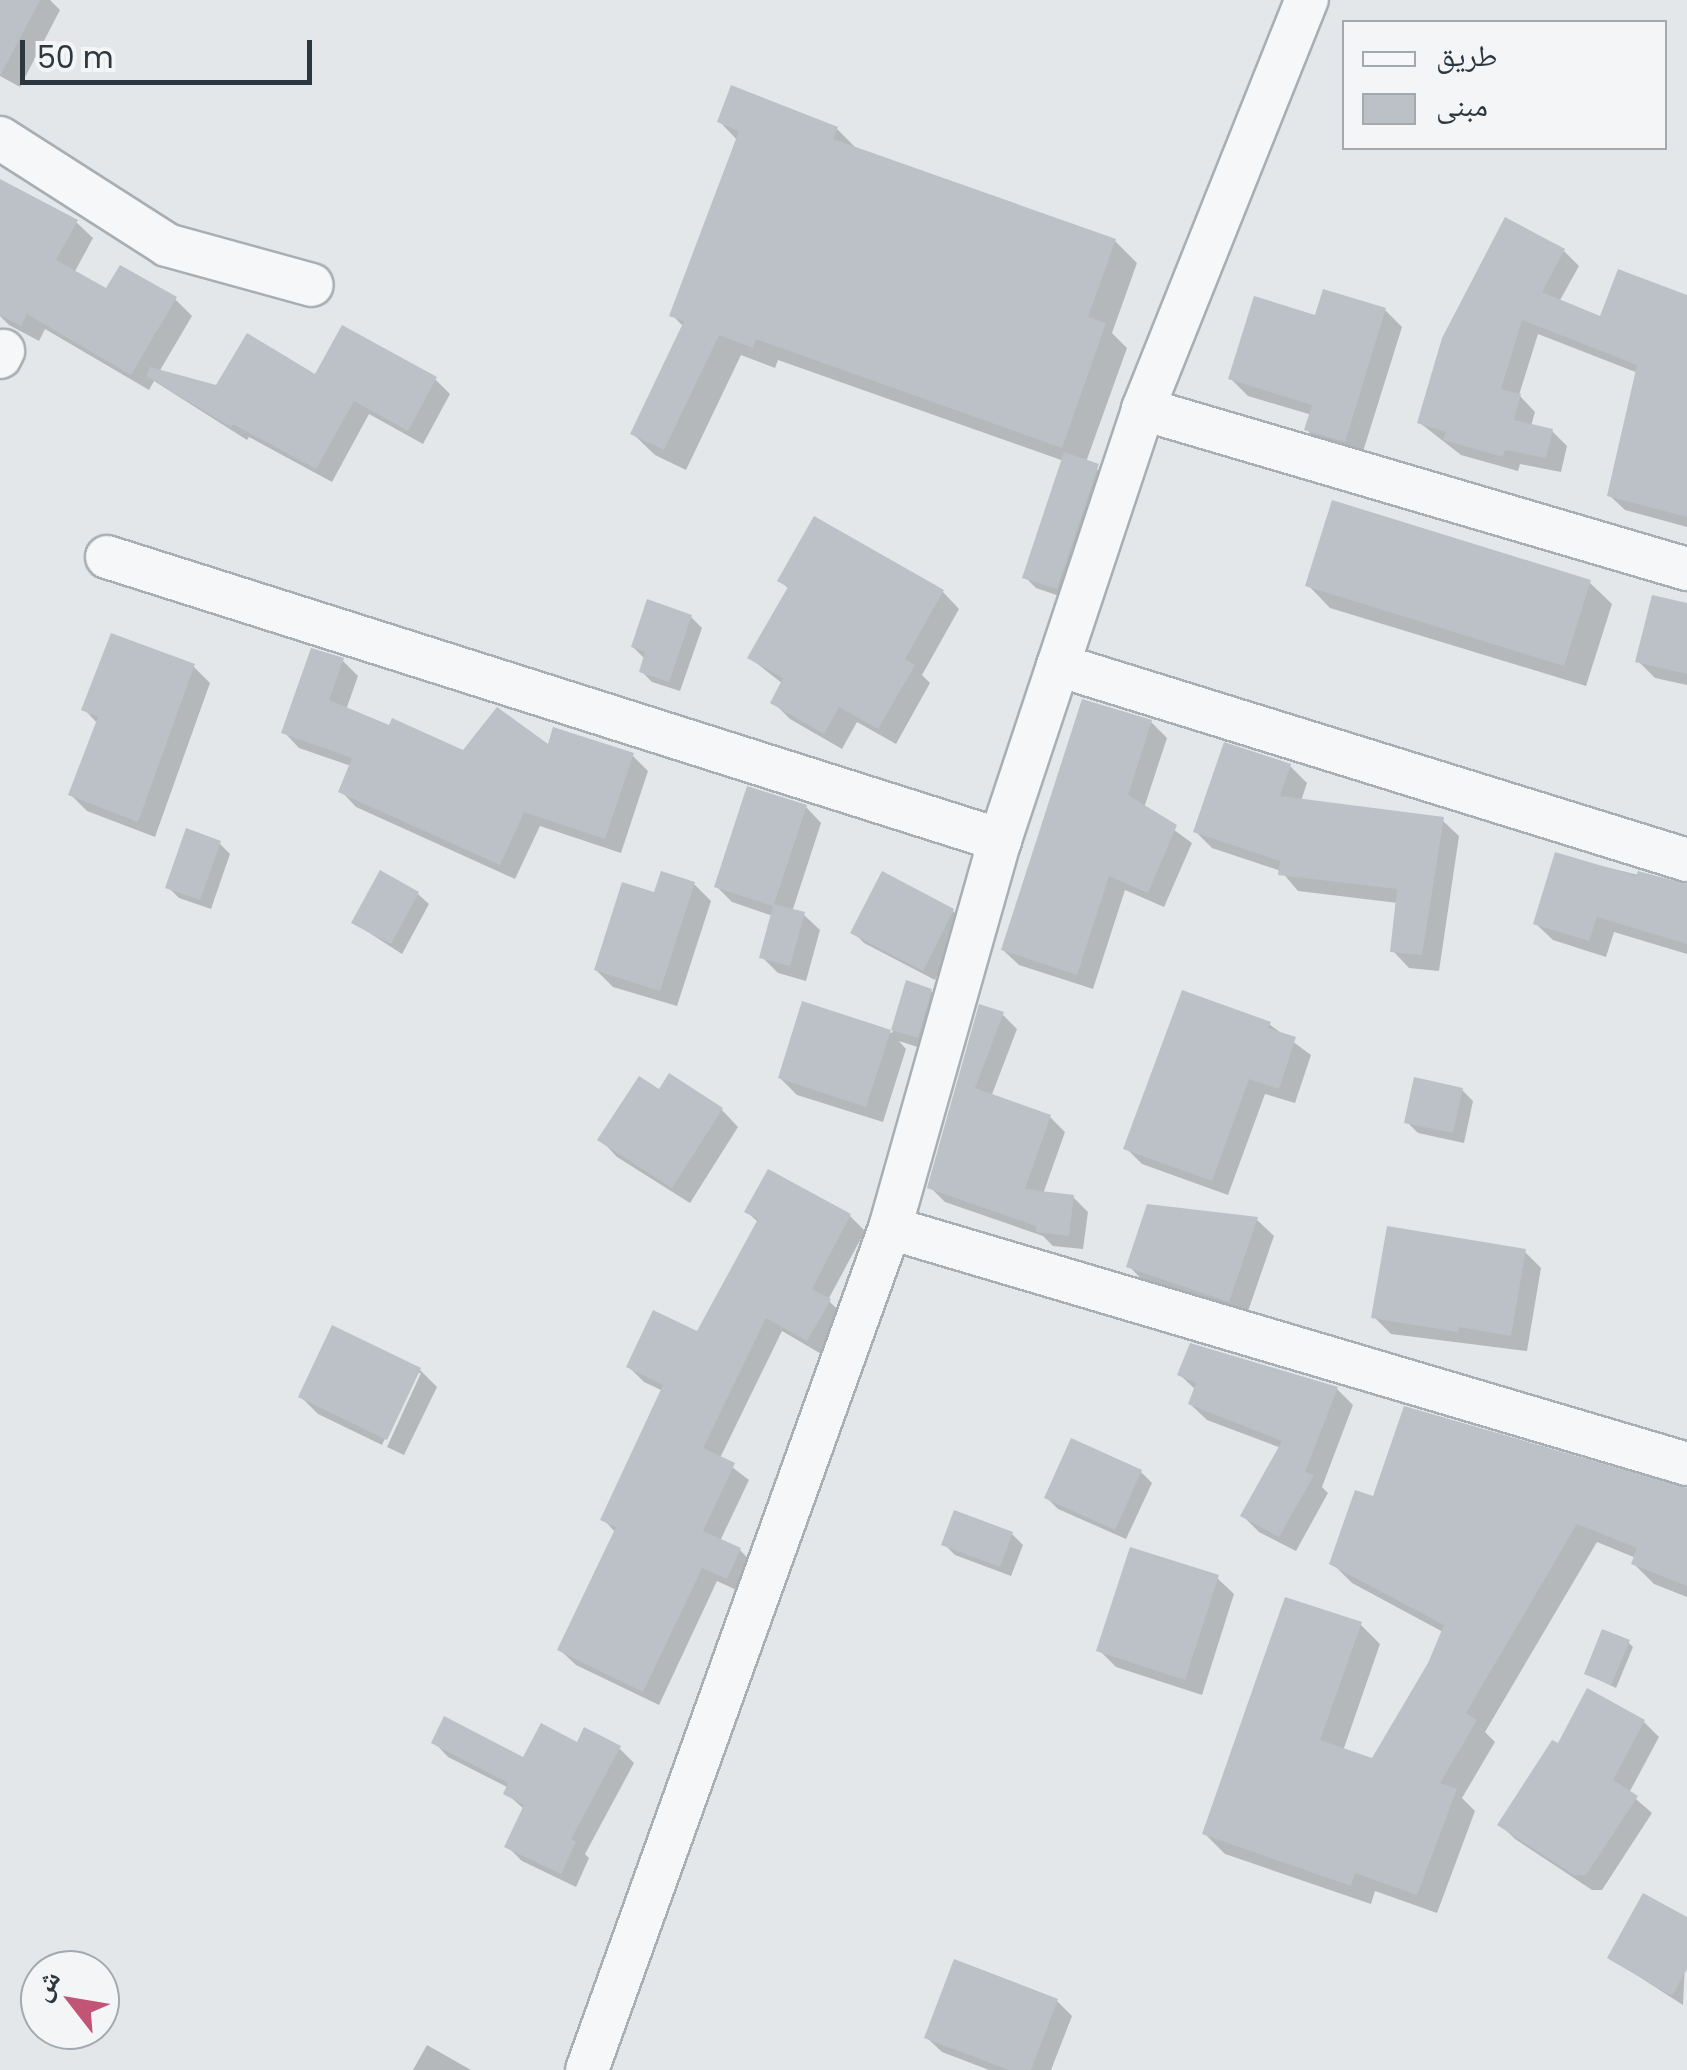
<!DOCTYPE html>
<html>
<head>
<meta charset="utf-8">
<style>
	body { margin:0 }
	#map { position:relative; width:1687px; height:2070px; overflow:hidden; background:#e3e7ea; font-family:Poppins,"Noto Naskh Arabic",sans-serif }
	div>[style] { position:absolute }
	.shadow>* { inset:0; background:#0003 }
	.building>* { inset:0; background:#bbc1c6 }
	.roads { filter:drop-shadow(2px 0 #a8afb4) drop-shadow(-2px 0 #a8afb4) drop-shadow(0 2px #a8afb4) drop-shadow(0 -2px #a8afb4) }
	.minor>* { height:42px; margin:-21px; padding:0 21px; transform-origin:21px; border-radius:21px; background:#f5f7f8 }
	span { translate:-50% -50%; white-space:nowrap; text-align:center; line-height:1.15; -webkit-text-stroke:8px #f3f5f7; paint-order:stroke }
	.legend { position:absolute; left:1342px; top:20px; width:325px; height:130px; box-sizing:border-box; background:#f3f5f7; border:2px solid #a3a9ae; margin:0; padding:12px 18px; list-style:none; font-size:30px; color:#2c3740 }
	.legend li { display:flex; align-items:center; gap:20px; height:50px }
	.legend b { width:50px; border:2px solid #a3a9ae }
	.north { position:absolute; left:20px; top:1950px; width:100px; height:100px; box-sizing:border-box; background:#f3f5f7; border:2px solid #a3a9ae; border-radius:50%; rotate:301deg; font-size:28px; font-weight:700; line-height:40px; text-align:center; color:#2c3740 }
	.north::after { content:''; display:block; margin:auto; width:35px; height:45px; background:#c25576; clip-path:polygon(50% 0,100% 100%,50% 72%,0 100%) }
	.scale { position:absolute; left:20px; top:40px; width:292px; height:45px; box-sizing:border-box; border:5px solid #2c3740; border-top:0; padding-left:12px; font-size:30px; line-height:35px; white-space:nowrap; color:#2c3740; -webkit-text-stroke:8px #f3f5f7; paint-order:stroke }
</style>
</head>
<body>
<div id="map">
	<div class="shadow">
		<i style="clip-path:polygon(0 0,50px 0,60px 10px,20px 87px,0 76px)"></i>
		<i style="clip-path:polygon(720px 122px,837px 129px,858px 150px,1115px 241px,1137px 263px,1112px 333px,1127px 348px,1086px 462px,1108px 477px,1068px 599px,1036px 588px,1025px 577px,1064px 461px,778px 360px,775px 368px,741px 355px,686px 470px,655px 455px,633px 434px,684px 327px,672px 315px,738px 141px)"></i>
		<i style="clip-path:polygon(0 182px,76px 222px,93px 238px,74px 273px,107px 292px,175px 299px,192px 316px,159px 372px,217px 388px,316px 377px,436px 380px,450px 394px,423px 444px,369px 414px,332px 482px,249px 437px,247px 440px,154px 381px,149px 390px,45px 329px,39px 341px,9px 325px,0 316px)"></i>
		<i style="clip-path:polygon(1564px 251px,1579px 266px,1559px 302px,1602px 319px,1687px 297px,1687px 527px,1625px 510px,1609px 495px,1638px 373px,1538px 334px,1519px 395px,1535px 412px,1531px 426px,1552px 431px,1567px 446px,1561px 472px,1520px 464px,1518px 471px,1461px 455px,1420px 423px)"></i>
		<i style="clip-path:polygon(1385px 310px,1402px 327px,1361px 458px,1324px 447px,1307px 430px,1312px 415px,1248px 396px,1231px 379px,1317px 318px)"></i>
		<i style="clip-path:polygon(780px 581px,943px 592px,959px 609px,922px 675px,930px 683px,896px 744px,857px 722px,842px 749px,790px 719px,773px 702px,783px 684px,750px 658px,790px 590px)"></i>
		<i style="clip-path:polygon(1589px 582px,1612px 604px,1586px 686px,1330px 608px,1308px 585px)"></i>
		<i style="clip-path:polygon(1687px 606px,1687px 685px,1655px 678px,1638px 661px)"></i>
		<i style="clip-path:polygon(691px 617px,702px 628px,680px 691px,652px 682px,641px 671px,645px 659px,633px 647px)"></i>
		<i style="clip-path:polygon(343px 661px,358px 676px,346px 710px,464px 753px,632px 755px,648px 771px,621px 853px,540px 826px,515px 879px,356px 807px,341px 791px,351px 766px,299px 748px,284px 732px)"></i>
		<i style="clip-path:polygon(193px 666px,210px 683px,155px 837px,87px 811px,70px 794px,98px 724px,84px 709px)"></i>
		<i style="clip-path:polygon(1151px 722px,1167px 738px,1144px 808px,1192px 843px,1164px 907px,1125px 890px,1093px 989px,1019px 965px,1003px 950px)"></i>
		<i style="clip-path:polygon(1290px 766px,1307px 783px,1301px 801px,1442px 820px,1459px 836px,1439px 971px,1409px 968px,1393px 951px,1398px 903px,1298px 891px,1281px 871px,1212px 848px,1195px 831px)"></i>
		<i style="clip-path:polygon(806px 807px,821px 823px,792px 912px,804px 915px,820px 930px,806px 981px,778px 973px,762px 957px,773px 916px,732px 902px,717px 887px)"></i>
		<i style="clip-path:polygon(219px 843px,230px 854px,211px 909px,179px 898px,168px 887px)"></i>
		<i style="clip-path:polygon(1557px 855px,1687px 887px,1687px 954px,1614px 932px,1606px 957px,1553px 940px,1536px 924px)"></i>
		<i style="clip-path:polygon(694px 884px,711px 901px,677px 1006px,613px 987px,596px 970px,656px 896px)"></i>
		<i style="clip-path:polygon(418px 894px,429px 904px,402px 954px,354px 923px)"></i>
		<i style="clip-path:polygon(953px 911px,964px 922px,935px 980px,864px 943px,853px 932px)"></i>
		<i style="clip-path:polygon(908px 983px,931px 991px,946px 1007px,933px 1052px,899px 1041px,906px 1049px,883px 1122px,797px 1095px,780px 1078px,804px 1005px,892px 1033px)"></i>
		<i style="clip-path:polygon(1002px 1014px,1017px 1029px,991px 1097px,1050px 1117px,1065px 1132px,1043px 1194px,1073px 1197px,1088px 1212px,1083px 1249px,1053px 1246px,1043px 1236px,945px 1202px,930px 1187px)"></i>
		<i style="clip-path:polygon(1269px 1024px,1311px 1055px,1295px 1103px,1265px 1094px,1228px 1195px,1142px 1164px,1126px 1148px)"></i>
		<i style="clip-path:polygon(670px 1077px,722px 1110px,738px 1127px,690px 1203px,617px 1157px,601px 1140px,660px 1092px)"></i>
		<i style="clip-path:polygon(1462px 1090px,1473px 1101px,1464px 1143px,1418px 1133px,1407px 1122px)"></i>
		<i style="clip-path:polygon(747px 1212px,850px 1216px,865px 1231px,828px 1300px,845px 1317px,823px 1355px,782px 1331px,720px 1458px,749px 1480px,720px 1541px,740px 1550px,755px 1566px,743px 1593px,717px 1581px,659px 1705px,576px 1665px,560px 1650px,616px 1533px,603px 1519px,663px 1391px,644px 1382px,629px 1367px,698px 1335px,759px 1223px)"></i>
		<i style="clip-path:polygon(1257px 1220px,1274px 1236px,1246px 1317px,1145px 1283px,1129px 1266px)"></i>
		<i style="clip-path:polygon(1525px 1252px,1541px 1268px,1527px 1351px,1391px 1334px,1374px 1317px)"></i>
		<i style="clip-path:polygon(420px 1370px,437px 1387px,404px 1455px,387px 1447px,421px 1373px,416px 1373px,382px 1445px,318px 1414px,301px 1397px)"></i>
		<i style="clip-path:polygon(1180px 1375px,1337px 1389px,1353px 1405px,1322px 1487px,1328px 1493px,1296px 1551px,1259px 1532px,1243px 1516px,1281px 1448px,1207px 1420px,1190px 1404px,1196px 1390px)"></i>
		<i style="clip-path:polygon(1141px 1472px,1152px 1483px,1126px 1539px,1058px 1509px,1047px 1498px)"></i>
		<i style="clip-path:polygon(1687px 1491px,1687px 1597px,1654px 1584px,1634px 1564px,1636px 1558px,1597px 1542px,1485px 1732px,1495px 1742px,1462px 1798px,1475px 1811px,1437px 1913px,1375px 1891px,1371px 1904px,1225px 1854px,1205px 1834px,1360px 1624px,1380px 1644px,1343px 1751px,1373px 1762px,1430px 1664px,1443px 1632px,1352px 1583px,1332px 1563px,1374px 1499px)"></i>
		<i style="clip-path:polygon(1012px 1534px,1023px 1545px,1011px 1576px,955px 1555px,944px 1544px)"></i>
		<i style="clip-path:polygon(1217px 1578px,1234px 1594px,1202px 1695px,1116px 1667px,1099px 1650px)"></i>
		<i style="clip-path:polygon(1628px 1642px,1633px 1647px,1616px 1688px,1587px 1674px)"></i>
		<i style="clip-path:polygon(1644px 1722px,1659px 1737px,1629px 1793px,1652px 1813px,1602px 1890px,1592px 1890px,1515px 1839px,1500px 1824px,1559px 1747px)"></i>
		<i style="clip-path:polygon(434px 1742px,524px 1760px,578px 1746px,619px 1748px,634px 1763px,585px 1854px,589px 1858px,576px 1887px,522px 1861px,507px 1846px,525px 1810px,506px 1793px,509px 1788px,448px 1757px)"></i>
		<i style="clip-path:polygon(1687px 1920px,1683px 2005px,1610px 1958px)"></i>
		<i style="clip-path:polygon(1057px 2001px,1072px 2016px,1051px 2070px,989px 2070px,942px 2052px,926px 2037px)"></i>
		<i style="clip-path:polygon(427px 2045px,471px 2070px,413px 2070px)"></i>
	</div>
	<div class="building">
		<i style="clip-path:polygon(0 0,40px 0,0 76px)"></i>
		<i style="clip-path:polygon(731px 85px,838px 127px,833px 139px,1116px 239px,1088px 317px,1106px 323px,1062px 448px,756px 339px,753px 348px,719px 335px,664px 450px,630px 434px,684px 321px,669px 316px,739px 131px,717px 122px)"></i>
		<i style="clip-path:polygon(0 179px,78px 220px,56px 260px,106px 288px,120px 265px,177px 297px,131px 375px,27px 314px,21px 326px,0 315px)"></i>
		<i style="clip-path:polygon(1505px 217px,1565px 249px,1542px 292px,1600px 316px,1618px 269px,1687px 295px,1687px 517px,1607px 496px,1637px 365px,1522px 320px,1501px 389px,1521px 394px,1514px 420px,1553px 429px,1546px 458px,1505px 450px,1503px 457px,1443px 440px,1446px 432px,1417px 423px,1442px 338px)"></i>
		<i style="clip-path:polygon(1323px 289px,1386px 308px,1345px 442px,1304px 430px,1312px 405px,1228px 379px,1254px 296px,1315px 315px)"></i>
		<i style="clip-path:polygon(342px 325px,437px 377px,408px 431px,354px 401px,316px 469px,233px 424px,231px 427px,146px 376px,150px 367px,216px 385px,247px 333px,315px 374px)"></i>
		<i style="clip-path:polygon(1064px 452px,1099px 464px,1057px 589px,1022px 578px)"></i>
		<i style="clip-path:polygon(1332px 500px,1591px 580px,1564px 666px,1305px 586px)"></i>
		<i style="clip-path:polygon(814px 516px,944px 590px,905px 659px,915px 665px,878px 729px,839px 707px,824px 734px,770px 703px,783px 678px,747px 658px,788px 587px,777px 581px)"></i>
		<i style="clip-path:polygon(1652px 595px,1687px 603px,1687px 674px,1635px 662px)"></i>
		<i style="clip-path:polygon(647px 599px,692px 615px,669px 682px,639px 672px,645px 652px,631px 647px)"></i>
		<i style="clip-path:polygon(111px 633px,195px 664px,138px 822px,68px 795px,98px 717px,81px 710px)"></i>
		<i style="clip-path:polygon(311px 648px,344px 658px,329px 700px,389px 725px,392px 718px,463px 750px,497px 707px,548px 744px,553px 727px,634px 753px,605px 839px,524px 812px,500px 865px,338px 792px,352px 758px,281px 733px)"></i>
		<i style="clip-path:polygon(1082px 699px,1152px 720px,1128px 795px,1177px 825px,1148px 893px,1109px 876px,1077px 975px,1001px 950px)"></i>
		<i style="clip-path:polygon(1224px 742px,1291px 764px,1280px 796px,1444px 817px,1422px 955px,1390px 952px,1397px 889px,1278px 875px,1280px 861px,1193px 832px)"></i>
		<i style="clip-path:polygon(747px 786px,807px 805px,774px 904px,805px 912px,790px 966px,759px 958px,773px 906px,714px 887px)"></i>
		<i style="clip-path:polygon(186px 828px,221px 841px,200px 900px,165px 888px)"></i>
		<i style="clip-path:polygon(1555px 852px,1636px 876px,1638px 871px,1687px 884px,1687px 944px,1597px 917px,1589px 941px,1533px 924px)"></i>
		<i style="clip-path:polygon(380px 870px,419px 892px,391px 944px,351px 923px)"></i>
		<i style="clip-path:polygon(661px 871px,695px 882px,660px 991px,594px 970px,622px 882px,654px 892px)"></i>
		<i style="clip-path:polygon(882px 871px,954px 909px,923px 971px,850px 933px)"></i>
		<i style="clip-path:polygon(906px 980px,932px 989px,918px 1038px,891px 1030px)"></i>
		<i style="clip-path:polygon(1182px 990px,1271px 1022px,1268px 1028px,1296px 1037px,1279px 1089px,1249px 1079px,1212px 1181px,1123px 1149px)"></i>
		<i style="clip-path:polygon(802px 1001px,891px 1030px,866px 1107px,778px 1078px)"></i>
		<i style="clip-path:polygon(979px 1004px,1004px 1012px,975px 1088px,1051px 1115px,1025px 1189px,1074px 1195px,1069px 1236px,1036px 1232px,1036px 1226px,927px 1188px)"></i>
		<i style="clip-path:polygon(669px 1073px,723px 1108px,672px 1188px,597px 1140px,639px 1076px,659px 1089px)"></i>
		<i style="clip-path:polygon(1414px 1077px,1463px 1088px,1453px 1133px,1404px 1123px)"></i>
		<i style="clip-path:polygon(768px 1169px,851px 1214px,812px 1289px,831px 1299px,807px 1341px,766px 1318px,703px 1448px,735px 1463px,703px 1531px,741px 1548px,727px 1579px,702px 1568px,643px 1692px,557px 1650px,616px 1527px,600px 1520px,663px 1385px,626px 1367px,653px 1310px,697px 1331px,758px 1219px,744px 1212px)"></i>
		<i style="clip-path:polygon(1147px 1204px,1258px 1217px,1229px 1302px,1126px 1267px)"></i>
		<i style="clip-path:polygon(1387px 1226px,1526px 1249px,1511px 1336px,1459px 1327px,1458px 1332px,1371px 1318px)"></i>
		<i style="clip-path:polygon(332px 1325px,421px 1368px,387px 1440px,298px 1397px)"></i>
		<i style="clip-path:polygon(1190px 1343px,1338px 1387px,1305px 1472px,1314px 1475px,1279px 1537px,1240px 1516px,1282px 1441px,1188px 1404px,1196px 1383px,1177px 1375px)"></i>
		<i style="clip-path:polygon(1404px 1406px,1687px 1488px,1687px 1586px,1631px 1564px,1637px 1548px,1577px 1524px,1466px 1713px,1477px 1720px,1440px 1783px,1457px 1789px,1417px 1895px,1355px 1873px,1351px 1886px,1202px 1834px,1285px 1597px,1362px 1622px,1320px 1740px,1372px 1758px,1428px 1663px,1444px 1625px,1329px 1564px,1355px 1490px,1373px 1496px)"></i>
		<i style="clip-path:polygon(1071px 1438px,1142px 1470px,1115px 1530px,1044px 1498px)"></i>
		<i style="clip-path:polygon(954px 1510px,1013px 1532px,1000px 1567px,941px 1545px)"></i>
		<i style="clip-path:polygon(1130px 1547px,1219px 1575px,1185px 1680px,1096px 1651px)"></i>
		<i style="clip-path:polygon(1602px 1629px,1630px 1640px,1611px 1685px,1584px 1674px)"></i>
		<i style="clip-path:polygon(1587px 1688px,1645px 1720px,1613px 1780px,1638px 1796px,1586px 1875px,1574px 1875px,1497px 1825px,1552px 1740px,1558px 1743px)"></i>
		<i style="clip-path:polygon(444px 1716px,523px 1757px,541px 1723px,577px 1742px,584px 1727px,621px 1746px,571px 1839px,576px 1842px,561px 1874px,504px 1847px,524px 1805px,503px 1794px,508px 1783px,431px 1743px)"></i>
		<i style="clip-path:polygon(1643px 1893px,1687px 1917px,1687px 1969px,1672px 1996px,1607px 1958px)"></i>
		<i style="clip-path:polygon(954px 1959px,1058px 1999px,1031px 2070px,1009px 2070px,924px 2038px)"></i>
	</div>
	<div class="roads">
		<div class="minor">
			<i style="left:0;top:138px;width:198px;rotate:32.6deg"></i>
			<i style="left:167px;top:245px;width:150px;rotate:15.4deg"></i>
			<i style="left:0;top:357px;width:7px;rotate:-63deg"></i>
			<i style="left:1143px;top:409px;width:567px;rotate:16.39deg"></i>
			<i style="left:107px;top:557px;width:937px;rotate:17.58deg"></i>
			<i style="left:1058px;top:665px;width:659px;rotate:17.22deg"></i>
			<i style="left:890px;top:1228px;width:831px;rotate:16.49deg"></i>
			<i style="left:587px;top:2070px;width:895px;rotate:-70.21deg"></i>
			<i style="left:890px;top:1228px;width:403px;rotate:-74.2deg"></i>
			<i style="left:1000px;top:840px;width:454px;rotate:-71.6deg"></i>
			<i style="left:1143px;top:409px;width:441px;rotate:-68.2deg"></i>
		</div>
	</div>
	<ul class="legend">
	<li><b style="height:12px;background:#f5f7f8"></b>طريق</li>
	<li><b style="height:28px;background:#bbc1c6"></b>مبنى</li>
	</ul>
	<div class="north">ش</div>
	<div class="scale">50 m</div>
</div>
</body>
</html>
